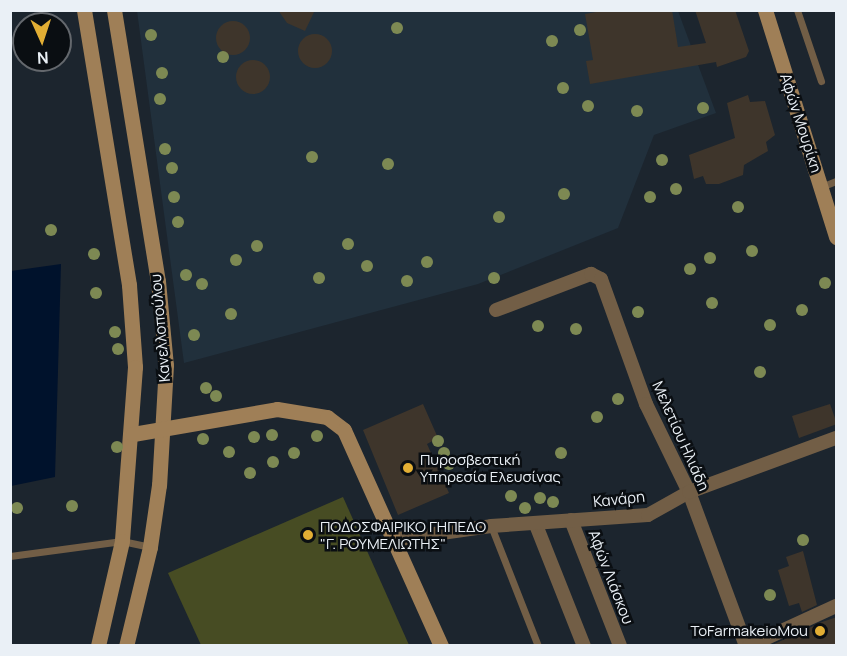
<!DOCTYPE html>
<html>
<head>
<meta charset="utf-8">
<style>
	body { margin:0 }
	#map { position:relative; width:847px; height:656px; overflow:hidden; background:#1c252e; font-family:Manrope,sans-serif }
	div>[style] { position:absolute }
	.built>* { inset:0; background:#21303c }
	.green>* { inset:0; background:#474c23 }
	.water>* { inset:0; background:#00122c }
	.building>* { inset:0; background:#3e352b }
	.round { border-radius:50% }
	.lane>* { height:7px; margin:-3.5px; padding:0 3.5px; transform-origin:3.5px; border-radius:3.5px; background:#725e46 }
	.street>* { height:14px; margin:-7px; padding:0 7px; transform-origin:7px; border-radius:7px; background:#725e46 }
	.secondary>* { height:15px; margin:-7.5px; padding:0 7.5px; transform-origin:7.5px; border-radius:7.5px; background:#9f7f57 }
	.trees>* { width:12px; height:12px; margin:-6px; border-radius:50%; background:#7d8953 }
	.dots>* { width:16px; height:16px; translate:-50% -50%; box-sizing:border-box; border:3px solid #0a0e12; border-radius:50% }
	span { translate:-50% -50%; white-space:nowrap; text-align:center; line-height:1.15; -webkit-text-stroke:5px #0a0e12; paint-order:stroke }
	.street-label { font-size:15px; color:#eaf0f6 }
	.poi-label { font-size:15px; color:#eaf0f6 }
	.left { translate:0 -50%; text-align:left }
	.right { translate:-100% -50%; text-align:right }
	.frame { position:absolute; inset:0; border:12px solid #eaf0f6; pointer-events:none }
	.north { position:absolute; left:12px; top:12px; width:60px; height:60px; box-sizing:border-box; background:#0a0e12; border:2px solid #64686d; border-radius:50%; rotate:177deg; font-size:16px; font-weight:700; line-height:24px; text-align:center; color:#eaf0f6 }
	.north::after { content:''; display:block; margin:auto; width:21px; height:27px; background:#e2ae34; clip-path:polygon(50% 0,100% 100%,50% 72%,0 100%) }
</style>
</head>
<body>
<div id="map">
	<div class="built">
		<i style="clip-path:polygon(137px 11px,678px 11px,716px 113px,654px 135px,618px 228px,478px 284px,184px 363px)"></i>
	</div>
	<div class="green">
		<i style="clip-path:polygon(343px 497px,409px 645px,201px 645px,168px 573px)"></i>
	</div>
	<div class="water">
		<i style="clip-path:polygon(61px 264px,55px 477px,11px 486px,11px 271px)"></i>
	</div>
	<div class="building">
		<i style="clip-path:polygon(278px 10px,315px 10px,305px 31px,287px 23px)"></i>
		<i style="clip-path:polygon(607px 10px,672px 10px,678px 47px,706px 43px,695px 10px,735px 10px,749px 51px,746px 57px,717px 67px,716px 62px,590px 84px,586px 61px,593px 60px,585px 14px)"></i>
		<i class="round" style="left:216px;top:21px;width:34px;height:34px"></i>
		<i class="round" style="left:298px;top:34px;width:34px;height:34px"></i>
		<i class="round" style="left:236px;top:60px;width:34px;height:34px"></i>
		<i style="clip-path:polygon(748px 95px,750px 102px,765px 101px,775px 135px,766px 142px,768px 151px,744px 165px,743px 175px,719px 184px,706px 184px,703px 176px,694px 179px,689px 155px,735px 138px,727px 103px)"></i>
		<i style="clip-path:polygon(423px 404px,438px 438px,427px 444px,449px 493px,398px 515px,363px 430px)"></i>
		<i style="clip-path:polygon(830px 404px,837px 424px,799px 438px,792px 416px)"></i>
		<i style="clip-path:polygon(803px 551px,817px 605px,802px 612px,799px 603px,789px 606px,778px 570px,789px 566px,786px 557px)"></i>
		<i style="clip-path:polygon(837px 617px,837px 645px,772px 645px,822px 622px)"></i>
	</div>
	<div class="lane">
		<i style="left:797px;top:10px;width:75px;rotate:71.3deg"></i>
		<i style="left:821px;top:187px;width:16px;rotate:-22deg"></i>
		<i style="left:491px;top:526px;width:129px;rotate:68.6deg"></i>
		<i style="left:10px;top:556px;width:113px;rotate:-7.6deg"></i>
		<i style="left:122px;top:541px;width:29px;rotate:12deg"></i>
	</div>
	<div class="street">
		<i style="left:496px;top:310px;width:102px;rotate:-20.8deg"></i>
		<i style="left:591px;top:274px;width:11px;rotate:27deg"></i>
		<i style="left:601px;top:279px;width:133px;rotate:70.2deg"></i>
		<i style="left:646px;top:404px;width:98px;rotate:64deg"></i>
		<i style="left:689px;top:492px;width:164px;rotate:69.7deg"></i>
		<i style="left:571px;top:520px;width:135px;rotate:68.7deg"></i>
		<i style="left:536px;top:525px;width:130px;rotate:68.4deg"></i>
		<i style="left:392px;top:540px;width:100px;rotate:-8deg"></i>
		<i style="left:491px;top:526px;width:157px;rotate:-4deg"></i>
		<i style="left:648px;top:515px;width:47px;rotate:-29.3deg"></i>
		<i style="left:689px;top:492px;width:157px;rotate:-20.2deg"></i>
		<i style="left:749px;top:646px;width:96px;rotate:-24.7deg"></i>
	</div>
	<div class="secondary">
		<i style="left:84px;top:10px;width:279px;rotate:80.7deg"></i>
		<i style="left:129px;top:285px;width:82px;rotate:85.8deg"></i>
		<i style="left:135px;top:367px;width:174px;rotate:94.3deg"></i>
		<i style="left:122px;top:541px;width:108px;rotate:102.9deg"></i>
		<i style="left:114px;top:10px;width:275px;rotate:80.8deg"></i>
		<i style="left:158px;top:281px;width:84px;rotate:84.6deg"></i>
		<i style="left:166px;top:365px;width:120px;rotate:93.3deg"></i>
		<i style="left:159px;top:485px;width:63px;rotate:98.3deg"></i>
		<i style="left:150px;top:547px;width:102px;rotate:103.6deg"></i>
		<i style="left:765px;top:10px;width:238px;rotate:72.6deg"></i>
		<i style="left:133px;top:434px;width:146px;rotate:-9.8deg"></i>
		<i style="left:277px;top:409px;width:51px;rotate:9.1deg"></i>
		<i style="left:327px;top:417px;width:21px;rotate:37deg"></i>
		<i style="left:344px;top:430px;width:237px;rotate:65.8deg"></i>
	</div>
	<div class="trees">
		<i style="left:397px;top:28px"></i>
		<i style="left:580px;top:30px"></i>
		<i style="left:151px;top:35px"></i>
		<i style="left:552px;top:41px"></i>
		<i style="left:223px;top:57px"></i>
		<i style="left:162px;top:73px"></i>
		<i style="left:563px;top:88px"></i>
		<i style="left:160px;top:99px"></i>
		<i style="left:588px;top:106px"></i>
		<i style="left:703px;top:108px"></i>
		<i style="left:637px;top:111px"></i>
		<i style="left:165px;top:149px"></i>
		<i style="left:312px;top:157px"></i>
		<i style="left:662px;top:160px"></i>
		<i style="left:388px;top:164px"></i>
		<i style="left:172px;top:168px"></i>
		<i style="left:676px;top:189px"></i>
		<i style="left:564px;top:194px"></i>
		<i style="left:174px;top:197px"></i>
		<i style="left:650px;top:197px"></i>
		<i style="left:738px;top:207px"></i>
		<i style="left:499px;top:217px"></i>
		<i style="left:178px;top:222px"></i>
		<i style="left:51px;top:230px"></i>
		<i style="left:348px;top:244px"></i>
		<i style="left:257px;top:246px"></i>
		<i style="left:752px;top:251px"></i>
		<i style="left:94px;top:254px"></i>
		<i style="left:710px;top:258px"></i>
		<i style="left:236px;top:260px"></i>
		<i style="left:427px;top:262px"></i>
		<i style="left:367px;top:266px"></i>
		<i style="left:690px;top:269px"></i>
		<i style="left:186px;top:275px"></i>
		<i style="left:319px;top:278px"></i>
		<i style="left:494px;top:278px"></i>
		<i style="left:407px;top:281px"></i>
		<i style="left:825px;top:283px"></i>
		<i style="left:202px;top:284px"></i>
		<i style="left:96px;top:293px"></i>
		<i style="left:712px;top:303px"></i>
		<i style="left:802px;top:310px"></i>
		<i style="left:638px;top:312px"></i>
		<i style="left:231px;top:314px"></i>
		<i style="left:770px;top:325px"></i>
		<i style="left:538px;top:326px"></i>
		<i style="left:576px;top:329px"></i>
		<i style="left:115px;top:332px"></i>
		<i style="left:194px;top:335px"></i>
		<i style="left:118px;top:349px"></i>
		<i style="left:760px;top:372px"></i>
		<i style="left:206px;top:388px"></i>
		<i style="left:216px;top:396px"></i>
		<i style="left:618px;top:399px"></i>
		<i style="left:597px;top:417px"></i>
		<i style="left:272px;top:435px"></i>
		<i style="left:317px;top:436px"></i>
		<i style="left:254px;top:437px"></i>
		<i style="left:203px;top:439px"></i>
		<i style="left:438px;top:441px"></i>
		<i style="left:117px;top:447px"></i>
		<i style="left:229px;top:452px"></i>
		<i style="left:294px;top:453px"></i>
		<i style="left:444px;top:453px"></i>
		<i style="left:561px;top:453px"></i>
		<i style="left:273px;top:462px"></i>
		<i style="left:449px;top:464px"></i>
		<i style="left:250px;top:473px"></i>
		<i style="left:511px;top:496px"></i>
		<i style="left:540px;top:498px"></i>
		<i style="left:553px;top:502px"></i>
		<i style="left:72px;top:506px"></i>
		<i style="left:17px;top:508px"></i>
		<i style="left:525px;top:508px"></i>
		<i style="left:803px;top:540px"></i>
		<i style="left:770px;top:595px"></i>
	</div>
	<div class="dots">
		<i style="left:408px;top:468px;background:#e2ae34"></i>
		<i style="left:308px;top:535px;background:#e2ae34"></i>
		<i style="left:820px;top:631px;background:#e2ae34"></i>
	</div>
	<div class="street-label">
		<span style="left:801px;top:123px;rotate:72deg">Αφών Μουρίκη</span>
		<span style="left:160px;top:328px;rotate:-95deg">Κανελλοπούλου</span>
		<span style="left:681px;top:436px;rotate:66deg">Μελετίου Ηλιάδη</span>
		<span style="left:619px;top:499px;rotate:-6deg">Κανάρη</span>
		<span style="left:611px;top:577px;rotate:69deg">Αφών Λιάσκου</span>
	</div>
	<div class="poi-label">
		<span class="left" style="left:420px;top:468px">Πυροσβεστική<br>Υπηρεσία Ελευσίνας</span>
		<span class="left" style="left:320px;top:535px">ΠΟΔΟΣΦΑΙΡΙΚΟ ΓΗΠΕΔΟ<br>"Γ. ΡΟΥΜΕΛΙΩΤΗΣ"</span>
		<span class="right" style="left:808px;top:631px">ToFarmakeioMou</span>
	</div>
	<div class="frame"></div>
	<div class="north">N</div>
</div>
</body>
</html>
